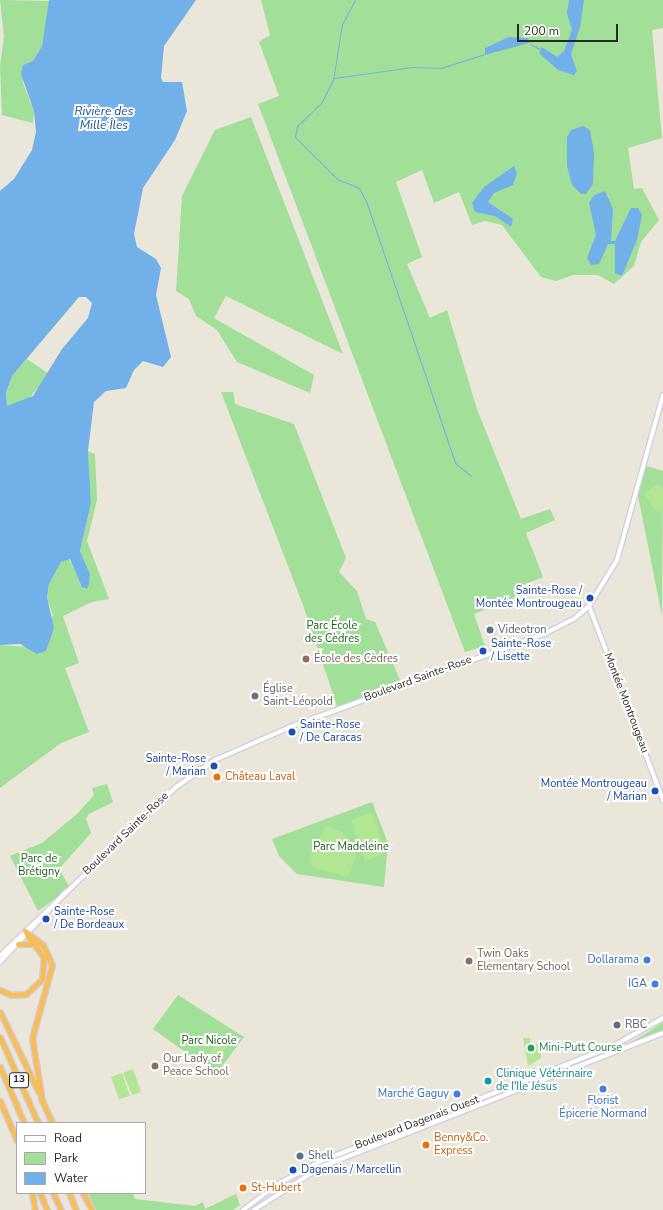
<!DOCTYPE html>
<html>
<head>
<meta charset="utf-8">
<style>
	body { margin:0 }
	#map { position:relative; width:663px; height:1210px; overflow:hidden; background:#eae6da; font-family:"Nunito Sans",sans-serif }
	div>[style] { position:absolute }
	.green>* { inset:0; background:#a2df98 }
	.pitch>* { inset:0; background:#b3e694 }
	.water>* { inset:0; background:#71b0e8 }
	.stream>* { height:1px; margin:-0.5px; padding:0 0.5px; transform-origin:0.5px; border-radius:0.5px; background:#71b0e8 }
	.roads { filter:drop-shadow(1px 0 #d0cfe1) drop-shadow(-1px 0 #d0cfe1) drop-shadow(0 1px #d0cfe1) drop-shadow(0 -1px #d0cfe1) }
	.secondary>* { height:4px; margin:-2px; padding:0 2px; transform-origin:2px; border-radius:2px; background:#fff }
	.highway>* { height:5px; margin:-2.5px; padding:0 2.5px; transform-origin:2.5px; border-radius:2.5px; background:#f6bd59 }
	.dots>* { width:11px; height:11px; translate:-50% -50%; box-sizing:border-box; border:2px solid #fff; border-radius:50% }
	span { translate:-50% -50%; white-space:nowrap; text-align:center; line-height:1.15; -webkit-text-stroke:4px #fff; paint-order:stroke }
	.shield-label span { padding:1px 3px; background:#fff; border:1px solid; border-radius:3px; -webkit-text-stroke-width:0 }
	.shield-label { font-size:10px; color:#282828; font-weight:700 }
	.transit-label { font-size:11px; color:#164399 }
	.right { translate:-100% -50%; text-align:right }
	.left { translate:0 -50%; text-align:left }
	.park-label { font-size:11px; color:#1d611c }
	.service-label { font-size:11px; color:#4e5e75 }
	.education-label { font-size:11px; color:#785e54 }
	.street-label { font-size:11px; color:#282828 }
	.worship-label { font-size:11px; color:#5b616d }
	.food-label { font-size:11px; color:#c56008 }
	.shop-label { font-size:11px; color:#366cbe }
	.leisure-label { font-size:11px; color:#27864d }
	.culture-label { font-size:11px; color:#0d838f }
	.water-label { font-size:12px; color:#134c91; font-style:italic }
	.legend { position:absolute; left:16px; top:1122px; width:130px; height:72px; box-sizing:border-box; background:#fff; border:1px solid #a9a9a9; margin:0; padding:5px 7px; list-style:none; font-size:12px; color:#282828 }
	.legend li { display:flex; align-items:center; gap:8px; height:20px }
	.legend b { width:20px; border:1px solid #a9a9a9 }
	.scale { position:absolute; left:517px; top:24px; width:101px; height:18px; box-sizing:border-box; border:2px solid #282828; border-top:0; padding-left:5px; font-size:12px; line-height:14px; white-space:nowrap; color:#282828; -webkit-text-stroke:3px #fff; paint-order:stroke }
</style>
</head>
<body>
<div id="map">
	<div class="green">
		<i style="clip-path:polygon(0 0,50px 1px,42px 46px,33px 61px,23px 65px,23px 83px,34px 111px,33px 123px,2px 115px,0 66px,4px 37px)"></i>
		<i style="clip-path:polygon(261px 0,663px 0,663px 28px,652px 30px,662px 138px,628px 148px,634px 189px,642px 188px,659px 220px,641px 242px,634px 266px,614px 284px,598px 275px,573px 275px,556px 281px,541px 277px,502px 225px,485px 221px,472px 225px,459px 192px,434px 203px,422px 170px,396px 182px,422px 257px,407px 264px,430px 318px,447px 310px,477px 409px,521px 519px,550px 509px,555px 520px,526px 533px,543px 577px,513px 589px,516px 597px,474px 614px,485px 646px,465px 652px,258px 104px,279px 96px,259px 42px,270px 35px)"></i>
		<i style="clip-path:polygon(251px 117px,343px 354px,226px 296px,214px 318px,314px 375px,310px 393px,237px 362px,217px 330px,196px 316px,189px 299px,176px 291px,182px 196px,215px 130px)"></i>
		<i style="clip-path:polygon(27px 359px,49px 374px,27px 401px,7px 406px,6px 394px,12px 376px)"></i>
		<i style="clip-path:polygon(221px 392px,233px 392px,235px 404px,294px 424px,346px 558px,339px 572px,357px 591px,366px 619px,375px 622px,400px 680px,371px 691px,372px 696px,338px 709px,303px 605px)"></i>
		<i style="clip-path:polygon(88px 451px,95px 454px,97px 500px,87px 541px,109px 599px,92px 602px,63px 616px,79px 663px,65px 668px,89px 732px,61px 743px,0 788px,0 645px,29px 647px,53px 616px,47px 597px,49px 584px,61px 562px,68px 557px,85px 590px,90px 574px,80px 551px,91px 503px)"></i>
		<i style="clip-path:polygon(643px 465px,663px 471px,662px 616px,637px 491px)"></i>
		<i style="clip-path:polygon(107px 784px,113px 802px,89px 814px,86px 819px,91px 833px,59px 869px,70px 888px,38px 911px,10px 856px,42px 843px,78px 813px,94px 795px,92px 788px)"></i>
		<i style="clip-path:polygon(372px 802px,388px 843px,384px 887px,297px 874px,279px 856px,272px 839px)"></i>
		<i style="clip-path:polygon(178px 995px,244px 1037px,216px 1074px,153px 1029px)"></i>
		<i style="clip-path:polygon(663px 1022px,663px 1030px,620px 1048px,647px 1033px)"></i>
		<i style="clip-path:polygon(88px 1193px,133px 1193px,135px 1199px,195px 1206px,203px 1202px,205px 1209px,236px 1194px,240px 1205px,233px 1210px,96px 1210px)"></i>
	</div>
	<div class="pitch">
		<i style="clip-path:polygon(659px 483px,663px 489px,663px 509px,658px 513px,644px 494px)"></i>
		<i style="clip-path:polygon(372px 813px,386px 853px,365px 861px,351px 820px)"></i>
		<i style="clip-path:polygon(326px 826px,342px 832px,353px 843px,356px 857px,348px 877px,313px 867px,309px 858px)"></i>
		<i style="clip-path:polygon(523px 1038px,530px 1038px,531px 1044px,541px 1044px,541px 1058px,528px 1066px)"></i>
		<i style="clip-path:polygon(220px 1039px,228px 1045px,217px 1061px,208px 1055px)"></i>
		<i style="clip-path:polygon(133px 1069px,141px 1092px,132px 1095px,123px 1073px)"></i>
		<i style="clip-path:polygon(122px 1073px,130px 1096px,119px 1099px,111px 1077px)"></i>
	</div>
	<div class="water">
		<i style="clip-path:polygon(evenodd,49px 0,196px 0,164px 46px,161px 78px,163px 82px,182px 82px,187px 111px,175px 140px,143px 188px,134px 234px,137px 247px,156px 259px,161px 268px,156px 295px,171px 357px,163px 367px,143px 361px,134px 370px,126px 388px,106px 391px,94px 402px,88px 451px,91px 503px,80px 551px,90px 574px,89px 584px,87px 589px,82px 587px,70px 559px,61px 562px,49px 584px,47px 597px,54px 628px,46px 651px,37px 654px,20px 644px,0 645px,0 191px,14px 179px,32px 150px,36px 132px,34px 111px,21px 74px,23px 65px,33px 61px,42px 46px,49px 0,79px 297px,86px 297px,92px 303px,88px 318px,62px 349px,33px 396px,7px 406px,6px 393px,12px 376px,79px 297px)"></i>
		<i style="clip-path:polygon(569px 0,584px 0,580px 27px,571px 54px,577px 71px,574px 75px,558px 70px,539px 53px,542px 47px,557px 57px,564px 51px,572px 30px,567px 13px)"></i>
		<i style="clip-path:polygon(509px 37px,527px 38px,532px 42px,485px 55px,485px 48px)"></i>
		<i style="clip-path:polygon(583px 126px,590px 130px,594px 153px,593px 184px,586px 194px,581px 194px,572px 185px,567px 166px,567px 137px,571px 130px)"></i>
		<i style="clip-path:polygon(514px 166px,517px 173px,513px 185px,494px 193px,488px 202px,513px 219px,511px 227px,495px 216px,475px 212px,472px 203px,484px 187px)"></i>
		<i style="clip-path:polygon(605px 191px,613px 209px,611px 241px,615px 241px,631px 208px,638px 208px,642px 215px,637px 240px,622px 276px,615px 273px,615px 244px,608px 244px,599px 264px,591px 265px,587px 258px,596px 235px,589px 203px,594px 195px)"></i>
	</div>
	<div class="stream">
		<i style="left:355px;top:0;width:27px;rotate:118deg"></i>
		<i style="left:342px;top:24px;width:57px;rotate:99.1deg"></i>
		<i style="left:333px;top:80px;width:25px;rotate:117deg"></i>
		<i style="left:322px;top:102px;width:35px;rotate:136deg"></i>
		<i style="left:297px;top:126px;width:11px;rotate:100deg"></i>
		<i style="left:295px;top:137px;width:59px;rotate:45deg"></i>
		<i style="left:337px;top:179px;width:24px;rotate:22deg"></i>
		<i style="left:359px;top:188px;width:15px;rotate:62deg"></i>
		<i style="left:366px;top:201px;width:277px;rotate:71.2deg"></i>
		<i style="left:455px;top:463px;width:21px;rotate:39deg"></i>
		<i style="left:530px;top:44px;width:11px;rotate:27deg"></i>
		<i style="left:334px;top:78px;width:79px;rotate:-8deg"></i>
		<i style="left:412px;top:67px;width:29px;rotate:2deg"></i>
		<i style="left:441px;top:68px;width:46px;rotate:-17.7deg"></i>
	</div>
	<div class="roads">
		<div class="secondary">
			<i style="left:589px;top:606px;width:208px;rotate:69.1deg"></i>
			<i style="left:0;top:956px;width:244px;rotate:-43.8deg"></i>
			<i style="left:176px;top:787px;width:47px;rotate:-34.7deg"></i>
			<i style="left:215px;top:760px;width:82px;rotate:-23.7deg"></i>
			<i style="left:290px;top:727px;width:270px;rotate:-20.1deg"></i>
			<i style="left:544px;top:634px;width:34px;rotate:-27deg"></i>
			<i style="left:574px;top:619px;width:20px;rotate:-41deg"></i>
			<i style="left:589px;top:606px;width:54px;rotate:-58.7deg"></i>
			<i style="left:617px;top:560px;width:171px;rotate:-74.4deg"></i>
			<i style="left:0;top:962px;width:96px;rotate:-46.7deg"></i>
			<i style="left:243px;top:1210px;width:44px;rotate:-36.6deg"></i>
			<i style="left:278px;top:1184px;width:47px;rotate:-28.2deg"></i>
			<i style="left:319px;top:1162px;width:316px;rotate:-21.5deg"></i>
			<i style="left:613px;top:1046px;width:57px;rotate:-29.2deg"></i>
			<i style="left:254px;top:1210px;width:80px;rotate:-32.7deg"></i>
			<i style="left:321px;top:1167px;width:367px;rotate:-21.4deg"></i>
		</div>
		<div class="highway">
			<i style="left:25px;top:931px;width:23px;rotate:38deg"></i>
			<i style="left:43px;top:945px;width:22px;rotate:66deg"></i>
			<i style="left:52px;top:965px;width:76px;rotate:105.3deg"></i>
			<i style="left:32px;top:1038px;width:64px;rotate:81deg"></i>
			<i style="left:18px;top:944px;width:17px"></i>
			<i style="left:0;top:990px;width:12px;rotate:24deg"></i>
			<i style="left:11px;top:995px;width:15px;rotate:-4deg"></i>
			<i style="left:26px;top:994px;width:22px;rotate:-43deg"></i>
			<i style="left:42px;top:979px;width:21px;rotate:-85deg"></i>
			<i style="left:44px;top:958px;width:29px;rotate:-126deg"></i>
			<i style="left:0;top:1012px;width:88px;rotate:64.3deg"></i>
			<i style="left:0;top:1037px;width:94px;rotate:66.2deg"></i>
			<i style="left:0;top:1067px;width:61px;rotate:66.8deg"></i>
			<i style="left:41px;top:1098px;width:27px;rotate:66deg"></i>
			<i style="left:0;top:1101px;width:43px;rotate:67deg"></i>
			<i style="left:32px;top:1193px;width:17px;rotate:80deg"></i>
			<i style="left:40px;top:1193px;width:18px;rotate:68deg"></i>
			<i style="left:53px;top:1193px;width:19px;rotate:65deg"></i>
			<i style="left:69px;top:1193px;width:18px;rotate:68deg"></i>
			<i style="left:83px;top:1193px;width:19px;rotate:62deg"></i>
		</div>
	</div>
	<div class="dots">
		<i style="left:590px;top:598px;background:#1a4fb4"></i>
		<i style="left:490px;top:630px;background:#5c6f8a"></i>
		<i style="left:483px;top:651px;background:#1a4fb4"></i>
		<i style="left:306px;top:659px;background:#8d6e63"></i>
		<i style="left:255px;top:696px;background:#6b7280"></i>
		<i style="left:292px;top:732px;background:#1a4fb4"></i>
		<i style="left:214px;top:766px;background:#1a4fb4"></i>
		<i style="left:217px;top:777px;background:#e8710a"></i>
		<i style="left:655px;top:791px;background:#1a4fb4"></i>
		<i style="left:46px;top:919px;background:#1a4fb4"></i>
		<i style="left:647px;top:960px;background:#3f7fe0"></i>
		<i style="left:469px;top:961px;background:#8d6e63"></i>
		<i style="left:655px;top:984px;background:#3f7fe0"></i>
		<i style="left:617px;top:1025px;background:#5c6f8a"></i>
		<i style="left:531px;top:1048px;background:#2e9e5b"></i>
		<i style="left:155px;top:1066px;background:#8d6e63"></i>
		<i style="left:488px;top:1081px;background:#0f9aa8"></i>
		<i style="left:603px;top:1089px;background:#3f7fe0"></i>
		<i style="left:457px;top:1094px;background:#3f7fe0"></i>
		<i style="left:426px;top:1145px;background:#e8710a"></i>
		<i style="left:300px;top:1156px;background:#5c6f8a"></i>
		<i style="left:293px;top:1170px;background:#1a4fb4"></i>
		<i style="left:243px;top:1188px;background:#e8710a"></i>
	</div>
	<div class="shield-label">
		<span style="left:19px;top:1080px">13</span>
	</div>
	<div class="transit-label">
		<span class="right" style="left:582px;top:598px">Sainte-Rose /<br>Montée Montrougeau</span>
		<span class="left" style="left:491px;top:651px">Sainte-Rose<br>/ Lisette</span>
		<span class="left" style="left:300px;top:732px">Sainte-Rose<br>/ De Caracas</span>
		<span class="right" style="left:206px;top:766px">Sainte-Rose<br>/ Marian</span>
		<span class="right" style="left:647px;top:791px">Montée Montrougeau<br>/ Marian</span>
		<span class="left" style="left:54px;top:919px">Sainte-Rose<br>/ De Bordeaux</span>
		<span class="left" style="left:301px;top:1170px">Dagenais / Marcellin</span>
	</div>
	<div class="park-label">
		<span style="left:332px;top:633px">Parc École<br>des Cèdres</span>
		<span style="left:351px;top:847px">Parc Madeleine</span>
		<span style="left:39px;top:866px">Parc de<br>Brétigny</span>
		<span style="left:209px;top:1041px">Parc Nicole</span>
	</div>
	<div class="service-label">
		<span class="left" style="left:498px;top:630px">Videotron</span>
		<span class="left" style="left:625px;top:1025px">RBC</span>
		<span class="left" style="left:308px;top:1156px">Shell</span>
	</div>
	<div class="education-label">
		<span class="left" style="left:314px;top:659px">École des Cèdres</span>
		<span class="left" style="left:477px;top:961px">Twin Oaks<br>Elementary School</span>
		<span class="left" style="left:163px;top:1066px">Our Lady of<br>Peace School</span>
	</div>
	<div class="street-label">
		<span style="left:418px;top:679px;rotate:-20deg">Boulevard Sainte-Rose</span>
		<span style="left:626px;top:703px;rotate:69deg">Montée Montrougeau</span>
		<span style="left:126px;top:834px;rotate:-44deg">Boulevard Sainte-Rose</span>
		<span style="left:417px;top:1123px;rotate:-21deg">Boulevard Dagenais Ouest</span>
	</div>
	<div class="worship-label">
		<span class="left" style="left:263px;top:696px">Église<br>Saint-Léopold</span>
	</div>
	<div class="food-label">
		<span class="left" style="left:225px;top:777px">Château Laval</span>
		<span class="left" style="left:434px;top:1145px">Benny&amp;Co.<br>Express</span>
		<span class="left" style="left:251px;top:1188px">St-Hubert</span>
	</div>
	<div class="shop-label">
		<span class="right" style="left:639px;top:960px">Dollarama</span>
		<span class="right" style="left:647px;top:984px">IGA</span>
		<span class="right" style="left:449px;top:1094px">Marché Gaguy</span>
		<span style="left:603px;top:1108px">Florist<br>Épicerie Normand</span>
	</div>
	<div class="leisure-label">
		<span class="left" style="left:539px;top:1048px">Mini-Putt Course</span>
	</div>
	<div class="culture-label">
		<span class="left" style="left:496px;top:1081px">Clinique Vétérinaire<br>de I'Ile Jésus</span>
	</div>
	<div class="water-label">
		<span style="left:104px;top:119px">Rivière des<br>Mille Îles</span>
	</div>
	<ul class="legend">
	<li><b style="height:5px;background:#fff"></b>Road</li>
	<li><b style="height:11px;background:#a2df98"></b>Park</li>
	<li><b style="height:11px;background:#71b0e8"></b>Water</li>
	</ul>
	<div class="scale">200 m</div>
</div>
</body>
</html>
